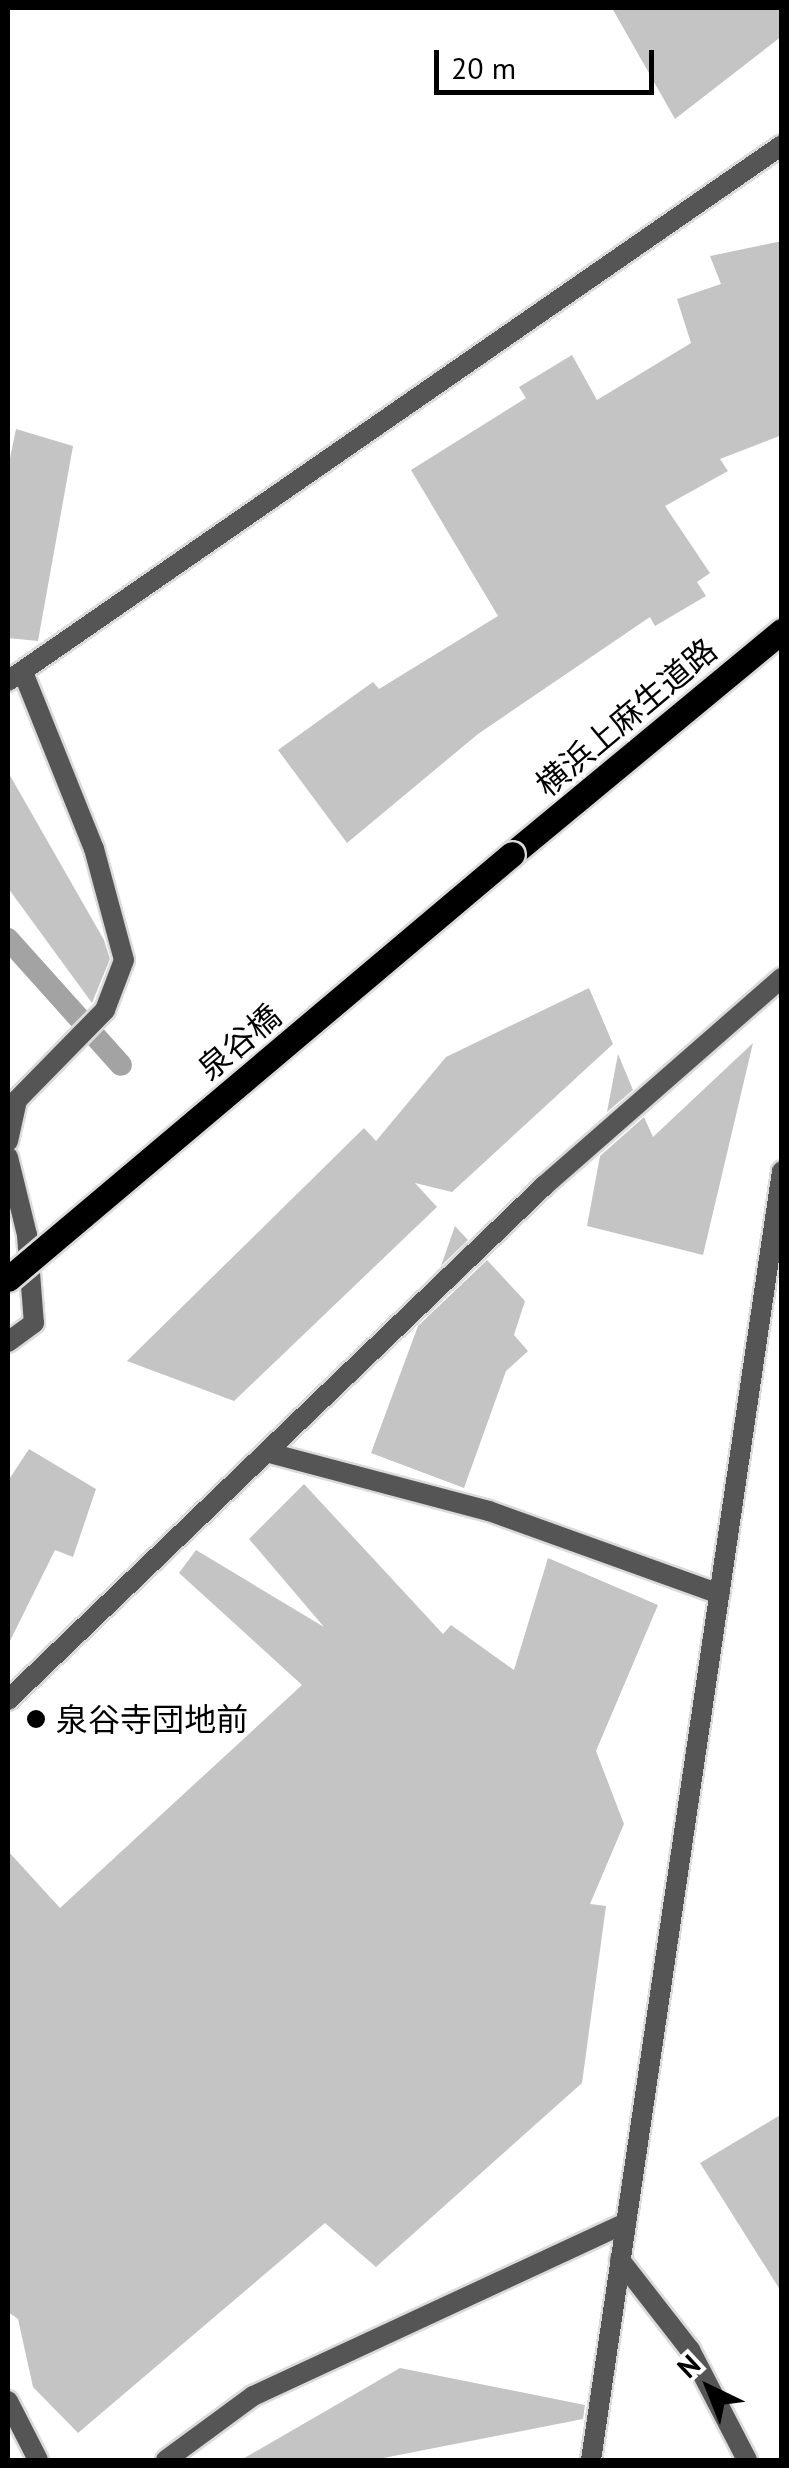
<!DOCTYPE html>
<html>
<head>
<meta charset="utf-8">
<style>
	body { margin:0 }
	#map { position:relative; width:789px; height:2468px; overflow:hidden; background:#fff; font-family:"PT Sans","Noto Sans JP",sans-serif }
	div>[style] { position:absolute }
	.stream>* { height:22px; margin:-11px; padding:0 11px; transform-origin:11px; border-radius:11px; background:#a3a3a3 }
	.building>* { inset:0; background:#c4c4c4 }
	.roads { filter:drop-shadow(2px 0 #dbdbdb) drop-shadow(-2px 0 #dbdbdb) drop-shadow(0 2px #dbdbdb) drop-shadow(0 -2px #dbdbdb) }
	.service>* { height:20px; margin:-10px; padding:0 10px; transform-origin:10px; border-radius:10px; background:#555 }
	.minor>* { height:20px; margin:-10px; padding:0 10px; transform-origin:10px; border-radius:10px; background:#555 }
	.tertiary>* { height:20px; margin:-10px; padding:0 10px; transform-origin:10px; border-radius:10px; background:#555 }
	.primary>* { height:25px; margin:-12.5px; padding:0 12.5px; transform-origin:12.5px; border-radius:12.5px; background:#000 }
	.bridges { filter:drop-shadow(2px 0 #dbdbdb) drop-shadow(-2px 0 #dbdbdb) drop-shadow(0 2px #dbdbdb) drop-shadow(0 -2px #dbdbdb) }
	.primary-bridge>* { height:25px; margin:-12.5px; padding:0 12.5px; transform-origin:12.5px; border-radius:12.5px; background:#000 }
	.dots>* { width:28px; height:28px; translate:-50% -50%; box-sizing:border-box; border:5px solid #fff; border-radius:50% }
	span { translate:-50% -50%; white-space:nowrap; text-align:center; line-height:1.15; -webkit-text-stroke:8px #fff; paint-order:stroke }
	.street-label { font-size:32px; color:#000 }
	.poi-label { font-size:32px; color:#000 }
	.left { translate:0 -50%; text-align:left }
	.frame { position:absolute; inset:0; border:10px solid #000; pointer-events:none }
	.north { position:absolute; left:659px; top:2338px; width:100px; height:100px; -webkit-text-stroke:8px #fff; paint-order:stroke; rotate:317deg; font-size:28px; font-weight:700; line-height:40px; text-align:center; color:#000 }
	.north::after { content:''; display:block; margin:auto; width:35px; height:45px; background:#000; clip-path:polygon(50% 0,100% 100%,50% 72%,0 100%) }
	.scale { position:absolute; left:434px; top:50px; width:220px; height:45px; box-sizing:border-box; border:5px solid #000; border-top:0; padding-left:12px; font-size:30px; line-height:35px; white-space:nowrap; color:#000; -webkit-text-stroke:8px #fff; paint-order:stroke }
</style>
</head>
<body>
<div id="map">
	<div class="stream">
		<i style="left:8px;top:939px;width:169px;rotate:48.1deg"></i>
	</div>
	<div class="building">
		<i style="clip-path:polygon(612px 8px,782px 8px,782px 36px,675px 119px)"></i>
		<i style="clip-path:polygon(782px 241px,782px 435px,720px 459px,728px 471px,665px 506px,710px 573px,697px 582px,706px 596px,655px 626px,650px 617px,478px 734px,347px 843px,278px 750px,373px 682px,379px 689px,498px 616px,411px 470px,526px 398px,519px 387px,572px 355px,597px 400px,691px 343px,677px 299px,721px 284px,710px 256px)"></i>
		<i style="clip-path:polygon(16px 429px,73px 446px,38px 641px,8px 638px,8px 468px)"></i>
		<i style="clip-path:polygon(8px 772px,104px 940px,110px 959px,92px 1003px,8px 888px)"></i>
		<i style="clip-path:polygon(589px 988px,613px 1044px,452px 1192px,415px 1183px,437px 1207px,234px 1401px,127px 1361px,364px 1128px,376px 1141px,446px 1057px)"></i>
		<i style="clip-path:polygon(753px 1043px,703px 1255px,587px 1226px,600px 1156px,644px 1117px,653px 1137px)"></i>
		<i style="clip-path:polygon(618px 1054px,633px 1090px,607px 1112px)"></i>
		<i style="clip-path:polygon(455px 1226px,468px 1240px,441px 1266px)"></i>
		<i style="clip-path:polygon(487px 1260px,525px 1301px,514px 1335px,528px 1351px,506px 1371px,464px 1488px,371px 1453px,418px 1326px)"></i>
		<i style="clip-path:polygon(29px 1449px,96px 1489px,73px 1557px,55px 1550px,8px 1645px,8px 1481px)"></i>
		<i style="clip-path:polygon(304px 1484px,443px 1634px,451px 1625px,514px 1670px,548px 1558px,658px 1605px,596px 1751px,624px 1824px,590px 1904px,606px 1906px,582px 2083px,376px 2267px,325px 2223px,78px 2433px,33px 2387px,18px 2319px,8px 2312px,8px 1851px,60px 1908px,302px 1685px,179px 1573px,196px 1550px,324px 1627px,249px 1539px)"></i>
		<i style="clip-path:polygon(782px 2114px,782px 2293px,700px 2163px)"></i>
		<i style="clip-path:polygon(400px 2368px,585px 2405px,583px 2419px,373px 2460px,241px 2460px)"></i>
	</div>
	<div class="roads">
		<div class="service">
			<i style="left:273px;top:1454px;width:223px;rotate:14.8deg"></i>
			<i style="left:489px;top:1511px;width:245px;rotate:19.8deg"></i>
		</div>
		<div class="minor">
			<i style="left:8px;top:681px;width:941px;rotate:-34.7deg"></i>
			<i style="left:8px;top:1141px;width:42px;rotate:-77.6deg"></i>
			<i style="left:17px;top:1100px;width:126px;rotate:-45.6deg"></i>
			<i style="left:105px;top:1010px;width:53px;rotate:-69.2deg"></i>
			<i style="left:124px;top:960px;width:115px;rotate:-105.1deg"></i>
			<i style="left:94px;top:849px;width:191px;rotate:-111.9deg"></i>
			<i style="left:8px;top:1157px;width:80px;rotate:76.3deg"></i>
			<i style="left:27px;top:1235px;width:88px;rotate:85.5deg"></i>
			<i style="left:34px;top:1323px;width:32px;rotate:144deg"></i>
			<i style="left:620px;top:2260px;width:114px;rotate:52.1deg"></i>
			<i style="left:690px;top:2350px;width:124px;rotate:62.6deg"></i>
			<i style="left:8px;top:2401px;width:66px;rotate:63deg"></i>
			<i style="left:166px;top:2460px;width:108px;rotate:-36.3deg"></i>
			<i style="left:253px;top:2396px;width:411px;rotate:-24.9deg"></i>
		</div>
		<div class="tertiary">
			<i style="left:8px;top:1700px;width:743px;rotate:-43.8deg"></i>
			<i style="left:544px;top:1186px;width:316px;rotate:-41.2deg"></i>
			<i style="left:591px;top:2460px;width:1303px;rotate:-81.57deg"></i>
		</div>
		<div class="primary">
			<i style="left:512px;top:854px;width:350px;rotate:-39.6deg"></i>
		</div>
	</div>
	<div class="bridges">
		<div class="primary-bridge">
			<i style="left:8px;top:1279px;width:659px;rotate:-40.14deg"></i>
		</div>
	</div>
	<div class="dots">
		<i style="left:36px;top:1719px;background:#000"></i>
	</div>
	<div class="street-label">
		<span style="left:626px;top:717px;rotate:-40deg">横浜上麻生道路</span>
		<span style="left:239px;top:1042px;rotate:-40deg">泉谷橋</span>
	</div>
	<div class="poi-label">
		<span class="left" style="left:56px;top:1719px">泉谷寺団地前</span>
	</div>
	<div class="frame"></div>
	<div class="north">N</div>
	<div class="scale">20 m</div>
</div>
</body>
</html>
